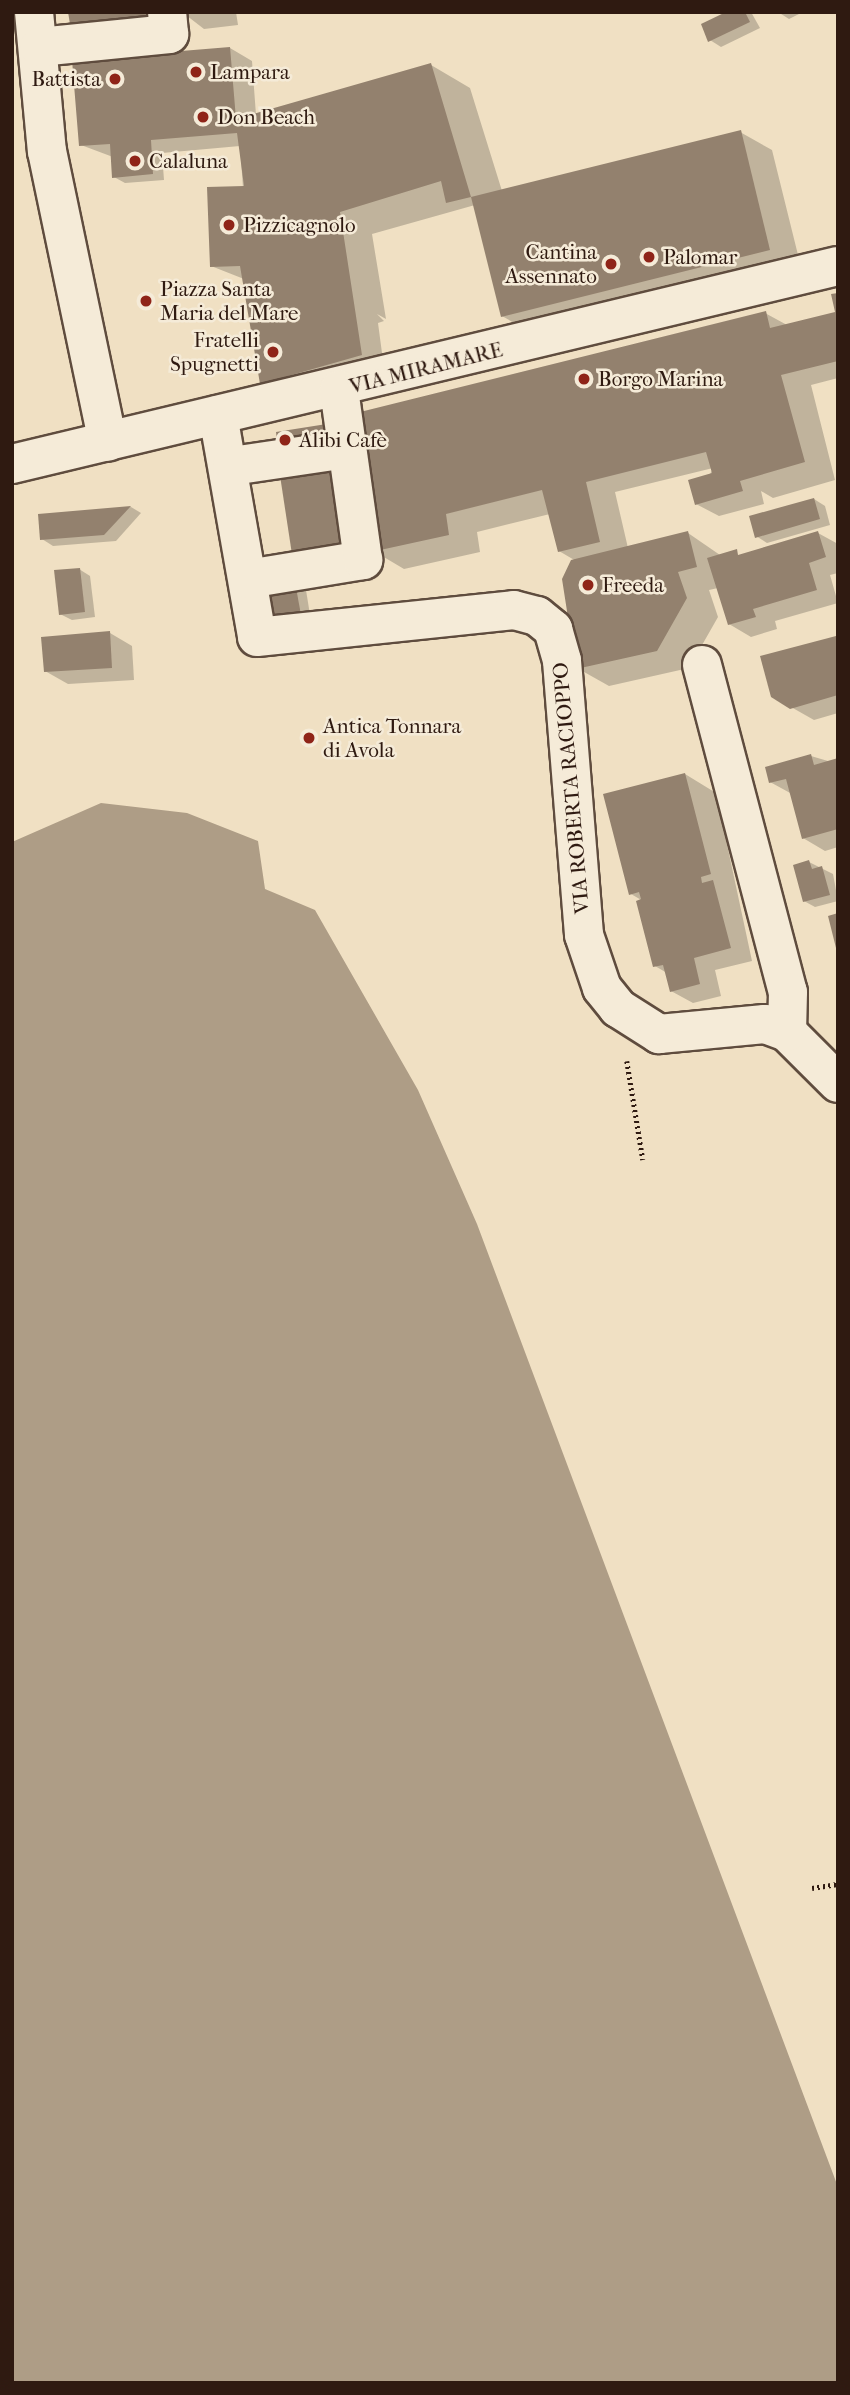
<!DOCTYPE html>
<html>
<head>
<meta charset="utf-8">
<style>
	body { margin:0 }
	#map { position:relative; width:850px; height:2395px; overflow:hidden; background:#f0e0c3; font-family:"IM FELL French Canon",serif }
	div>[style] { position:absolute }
	.water>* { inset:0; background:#ae9d86 }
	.shadow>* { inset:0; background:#0003 }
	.building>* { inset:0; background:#93816e }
	.path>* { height:4.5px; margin-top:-2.25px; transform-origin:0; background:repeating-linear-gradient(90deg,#2f1a11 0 2px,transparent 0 5.5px) }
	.roads { filter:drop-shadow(2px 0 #5f4c3e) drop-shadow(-2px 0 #5f4c3e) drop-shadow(0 2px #5f4c3e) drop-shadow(0 -2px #5f4c3e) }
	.minor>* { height:38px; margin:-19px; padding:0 19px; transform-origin:19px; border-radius:19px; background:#f5ebd8 }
	.dots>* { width:19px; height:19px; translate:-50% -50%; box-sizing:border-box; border:4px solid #f5ebd8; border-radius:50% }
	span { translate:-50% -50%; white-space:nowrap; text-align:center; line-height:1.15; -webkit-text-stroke:5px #f5ebd8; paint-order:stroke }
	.poi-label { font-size:21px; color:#2f1a11 }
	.left { translate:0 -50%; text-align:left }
	.right { translate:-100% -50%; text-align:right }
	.street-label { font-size:21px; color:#2f1a11 }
	.frame { position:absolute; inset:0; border:14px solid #2f1a11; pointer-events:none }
</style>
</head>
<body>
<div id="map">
	<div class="water">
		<i style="clip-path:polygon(101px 803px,187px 813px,258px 841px,265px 889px,315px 910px,418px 1090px,477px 1224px,838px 2187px,838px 2383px,12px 2383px,12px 842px)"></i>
	</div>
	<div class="shadow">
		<i style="clip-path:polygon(70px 12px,176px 12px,94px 36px,71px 23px)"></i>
		<i style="clip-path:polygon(182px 12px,236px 12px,238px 25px,204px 29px)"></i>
		<i style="clip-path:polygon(730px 12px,751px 12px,760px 28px,721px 47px,710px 40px)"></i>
		<i style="clip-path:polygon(778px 12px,803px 12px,789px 19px)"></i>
		<i style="clip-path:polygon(230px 48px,252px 61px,256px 115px,431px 65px,470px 88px,502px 191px,740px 132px,772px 150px,801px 267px,534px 334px,502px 316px,475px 205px,372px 234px,386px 319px,377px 314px,384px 321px,378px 323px,384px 368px,284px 395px,262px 383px,244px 279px,211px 266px,243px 188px,240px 146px,162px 153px,164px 180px,125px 183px,114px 177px,113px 157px,81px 145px)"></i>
		<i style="clip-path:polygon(765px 313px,787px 325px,838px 316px,838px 378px,811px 385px,835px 480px,773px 498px,761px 491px,764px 504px,719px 516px,696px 504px,713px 468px,615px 492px,628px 548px,688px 533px,720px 555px,745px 555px,818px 533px,838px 544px,838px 573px,830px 575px,838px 603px,775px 621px,777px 629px,751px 637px,729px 624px,718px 588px,709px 590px,718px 617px,689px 668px,609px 686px,577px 668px,576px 561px,559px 551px,550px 514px,477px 532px,480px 552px,404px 569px,372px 550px,317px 573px)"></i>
		<i style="clip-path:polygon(814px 499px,825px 506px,830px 525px,767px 543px,756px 536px)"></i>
		<i style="clip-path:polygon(131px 507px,141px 513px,116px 541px,53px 546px,42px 539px,40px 515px)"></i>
		<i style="clip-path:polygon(79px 569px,90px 576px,95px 617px,72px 620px,60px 614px)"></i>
		<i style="clip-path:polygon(295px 584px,306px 590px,311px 621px,282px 625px)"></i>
		<i style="clip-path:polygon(110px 633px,132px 646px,134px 680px,68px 684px,45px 671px)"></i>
		<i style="clip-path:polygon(836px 637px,838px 713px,814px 720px,791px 707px,762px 657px)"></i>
		<i style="clip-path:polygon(811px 756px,838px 764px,838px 847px,825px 851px,803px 838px,792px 794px,770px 782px)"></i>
		<i style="clip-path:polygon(685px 774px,716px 793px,752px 961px,715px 970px,721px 996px,693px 1003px,671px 991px,667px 973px,655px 966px,643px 901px,631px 894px)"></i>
		<i style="clip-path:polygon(809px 862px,833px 874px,838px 901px,815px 907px,804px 901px)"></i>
	</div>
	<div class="building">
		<i style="clip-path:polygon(68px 12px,156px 12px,157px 14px,70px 24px)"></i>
		<i style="clip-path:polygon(726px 12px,745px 12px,750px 22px,708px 42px,701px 24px)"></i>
		<i style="clip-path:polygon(230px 47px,236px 119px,431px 63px,471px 197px,446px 203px,441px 181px,340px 212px,362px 355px,260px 384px,240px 266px,210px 267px,207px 187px,244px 186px,237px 133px,151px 140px,153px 174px,112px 178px,110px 144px,79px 146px,72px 60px)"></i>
		<i style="clip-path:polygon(741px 130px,770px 250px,501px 317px,471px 197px)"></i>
		<i style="clip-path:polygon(838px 293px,838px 361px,781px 375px,805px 462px,740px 481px,743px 491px,695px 505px,688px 480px,712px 473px,706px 452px,586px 482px,600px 542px,558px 552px,542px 490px,446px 514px,449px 535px,371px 552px,352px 414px,766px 311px,770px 328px,835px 312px,831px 294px)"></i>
		<i style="clip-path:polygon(333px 423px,336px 441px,278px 450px,276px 432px)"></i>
		<i style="clip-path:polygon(339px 459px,353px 552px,293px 561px,279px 469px)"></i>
		<i style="clip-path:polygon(814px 498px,820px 519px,755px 538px,749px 516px)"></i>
		<i style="clip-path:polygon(131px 506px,104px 535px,40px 540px,38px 514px)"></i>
		<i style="clip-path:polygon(688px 531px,697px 567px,678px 572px,687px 598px,657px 651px,576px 669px,562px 579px,571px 560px)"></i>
		<i style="clip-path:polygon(818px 531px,826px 557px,809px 563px,817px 590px,753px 609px,756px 617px,728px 625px,707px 558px,737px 549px,738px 555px)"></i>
		<i style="clip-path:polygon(80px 568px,85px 612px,59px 615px,54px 570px)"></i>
		<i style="clip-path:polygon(295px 582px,301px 615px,269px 620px,267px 587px)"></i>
		<i style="clip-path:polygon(110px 631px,112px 668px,44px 672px,41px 637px)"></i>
		<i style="clip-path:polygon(836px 636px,838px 695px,790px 709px,771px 697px,760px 656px)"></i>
		<i style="clip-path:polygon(811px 754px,814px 765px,838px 758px,838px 829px,802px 839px,786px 779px,769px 783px,765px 767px)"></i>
		<i style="clip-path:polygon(685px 773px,711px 874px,701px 877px,702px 883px,713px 880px,731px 948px,694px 958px,700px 984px,670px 992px,663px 965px,653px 967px,636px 901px,641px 899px,639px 892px,629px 895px,603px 794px)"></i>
		<i style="clip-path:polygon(809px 860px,812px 869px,822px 866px,830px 895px,803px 902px,793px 865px)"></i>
		<i style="clip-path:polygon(838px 913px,838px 952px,837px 952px,828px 916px)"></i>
	</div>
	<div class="path">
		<i style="left:627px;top:1061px;width:100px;rotate:80.8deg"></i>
		<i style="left:812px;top:1888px;width:26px;rotate:-9deg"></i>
	</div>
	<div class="roads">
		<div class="minor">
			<i style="left:34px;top:12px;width:140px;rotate:84.7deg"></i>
			<i style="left:47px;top:151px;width:297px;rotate:78.2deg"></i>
			<i style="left:39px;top:47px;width:131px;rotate:-5.7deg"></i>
			<i style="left:169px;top:34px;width:22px;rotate:-95deg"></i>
			<i style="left:218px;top:415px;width:225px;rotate:80deg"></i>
			<i style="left:257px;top:637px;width:258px;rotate:-6deg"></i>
			<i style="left:514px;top:610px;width:24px;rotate:15deg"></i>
			<i style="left:537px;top:616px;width:21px;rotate:39deg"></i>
			<i style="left:553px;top:629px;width:33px;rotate:74deg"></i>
			<i style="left:562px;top:661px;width:275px;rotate:85.4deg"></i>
			<i style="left:584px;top:935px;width:56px;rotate:71.2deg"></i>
			<i style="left:602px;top:988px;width:26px;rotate:51deg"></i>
			<i style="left:618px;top:1008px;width:49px;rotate:32.4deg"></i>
			<i style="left:659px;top:1034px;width:106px;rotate:-5.4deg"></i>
			<i style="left:765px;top:1024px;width:23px;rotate:20deg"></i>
			<i style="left:787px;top:1032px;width:72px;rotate:45deg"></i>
			<i style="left:12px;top:464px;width:849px;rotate:-13.48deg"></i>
			<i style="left:232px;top:466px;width:116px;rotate:-8.4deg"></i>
			<i style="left:248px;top:579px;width:117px;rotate:-9.4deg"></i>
			<i style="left:363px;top:560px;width:172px;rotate:-98deg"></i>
			<i style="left:702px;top:665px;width:338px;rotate:75.3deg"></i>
			<i style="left:788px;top:992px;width:40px;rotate:91.4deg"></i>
		</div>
	</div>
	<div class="dots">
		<i style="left:196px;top:72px;background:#8f2418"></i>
		<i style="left:115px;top:79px;background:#8f2418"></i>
		<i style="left:203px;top:117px;background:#8f2418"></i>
		<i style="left:135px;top:161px;background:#8f2418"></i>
		<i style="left:229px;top:225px;background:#8f2418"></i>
		<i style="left:649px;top:257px;background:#8f2418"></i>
		<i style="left:611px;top:264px;background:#8f2418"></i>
		<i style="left:146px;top:301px;background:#8f2418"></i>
		<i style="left:273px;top:352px;background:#8f2418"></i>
		<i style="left:584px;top:379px;background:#8f2418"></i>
		<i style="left:285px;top:440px;background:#8f2418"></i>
		<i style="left:588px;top:585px;background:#8f2418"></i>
		<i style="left:309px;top:738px;background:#8f2418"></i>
	</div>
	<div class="poi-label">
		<span class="left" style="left:210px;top:72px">Lampara</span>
		<span class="right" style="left:101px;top:79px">Battista</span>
		<span class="left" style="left:217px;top:117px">Don Beach</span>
		<span class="left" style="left:149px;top:161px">Calaluna</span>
		<span class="left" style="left:243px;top:225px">Pizzicagnolo</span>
		<span class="right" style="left:597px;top:264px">Cantina<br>Assennato</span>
		<span class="left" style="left:663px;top:257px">Palomar</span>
		<span class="left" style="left:160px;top:301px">Piazza Santa<br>Maria del Mare</span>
		<span class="right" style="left:259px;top:352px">Fratelli<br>Spugnetti</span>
		<span class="left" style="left:598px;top:379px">Borgo Marina</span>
		<span class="left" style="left:299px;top:440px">Alibi Cafè</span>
		<span class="left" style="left:602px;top:585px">Freeda</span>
		<span class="left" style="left:323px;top:738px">Antica Tonnara<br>di Avola</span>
	</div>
	<div class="street-label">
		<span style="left:426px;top:368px;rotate:-14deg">VIA MIRAMARE</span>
		<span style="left:571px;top:788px;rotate:-95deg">VIA ROBERTA RACIOPPO</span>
	</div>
	<div class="frame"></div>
</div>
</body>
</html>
